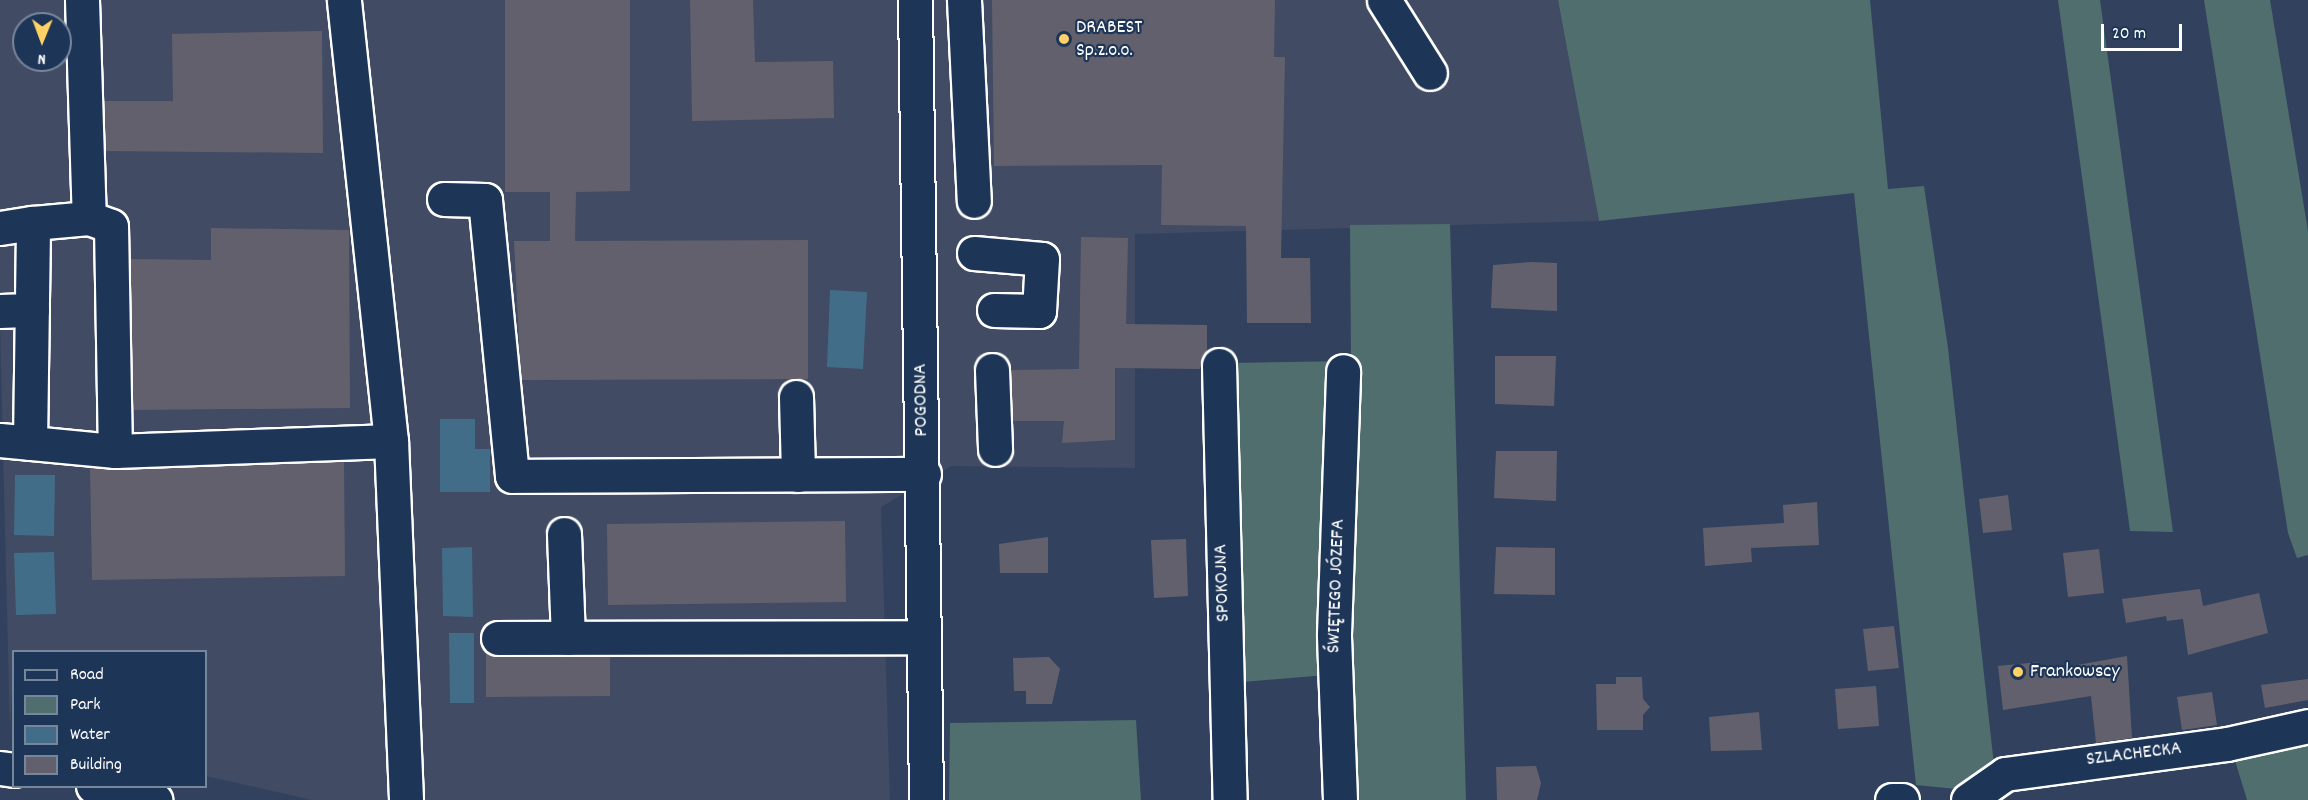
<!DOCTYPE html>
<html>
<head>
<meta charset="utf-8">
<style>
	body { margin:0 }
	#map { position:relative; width:2308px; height:800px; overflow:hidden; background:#32425e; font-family:Dekko,sans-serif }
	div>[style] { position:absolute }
	.built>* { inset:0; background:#414b63 }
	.green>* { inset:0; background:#4f6e6d }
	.water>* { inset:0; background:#426d88 }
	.building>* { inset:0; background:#63606e }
	.roads { filter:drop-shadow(2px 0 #fff) drop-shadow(-2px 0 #fff) drop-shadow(0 2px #fff) drop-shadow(0 -2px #fff) }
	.minor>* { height:33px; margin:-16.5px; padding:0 16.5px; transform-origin:16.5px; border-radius:16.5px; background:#1d3557 }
	.dots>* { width:16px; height:16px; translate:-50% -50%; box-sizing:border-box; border:3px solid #1d3557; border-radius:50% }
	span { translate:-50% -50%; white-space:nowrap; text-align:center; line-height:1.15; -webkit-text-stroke:4.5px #1d3557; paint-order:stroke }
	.poi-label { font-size:20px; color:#fff }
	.left { translate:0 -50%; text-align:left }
	.street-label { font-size:20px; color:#fff }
	.legend { position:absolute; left:12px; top:650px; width:195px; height:138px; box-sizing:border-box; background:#1d3557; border:2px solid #77869a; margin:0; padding:8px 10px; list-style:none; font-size:18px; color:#fff }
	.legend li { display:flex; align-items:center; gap:12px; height:30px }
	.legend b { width:30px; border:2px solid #77869a }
	.north { position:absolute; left:12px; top:12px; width:60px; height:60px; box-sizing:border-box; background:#1d3557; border:2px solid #77869a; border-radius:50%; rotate:181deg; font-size:16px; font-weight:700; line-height:24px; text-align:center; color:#fff }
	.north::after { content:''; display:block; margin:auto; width:21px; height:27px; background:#ffd166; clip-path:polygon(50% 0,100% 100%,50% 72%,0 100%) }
	.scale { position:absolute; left:2101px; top:24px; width:81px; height:27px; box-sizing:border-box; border:3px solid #fff; border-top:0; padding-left:8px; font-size:18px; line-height:21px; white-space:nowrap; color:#fff; -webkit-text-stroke:4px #1d3557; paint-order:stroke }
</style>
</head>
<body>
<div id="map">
	<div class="built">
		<i style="clip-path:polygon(evenodd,0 0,1558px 0,1599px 221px,1135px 234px,1135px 468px,951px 466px,881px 507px,890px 800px,312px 800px,206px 776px,206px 652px,14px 652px,10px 731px,0 326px,0 0,24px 24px,60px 24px,60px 60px,24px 60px,24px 24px)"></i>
	</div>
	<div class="green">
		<i style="clip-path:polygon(1558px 0,1870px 0,1888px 189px,1924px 186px,1948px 348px,1994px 765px,1956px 789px,1916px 785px,1854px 193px,1599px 221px)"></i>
		<i style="clip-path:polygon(2058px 0,2100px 0,2173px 532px,2130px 531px)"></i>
		<i style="clip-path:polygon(2204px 0,2270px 0,2308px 231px,2308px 555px,2297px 558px,2288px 533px)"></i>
		<i style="clip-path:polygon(1450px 224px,1466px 800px,1355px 800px,1350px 673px,1231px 683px,1232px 363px,1351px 361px,1350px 225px)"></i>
		<i style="clip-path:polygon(1136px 720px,1141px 800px,949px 800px,950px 723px)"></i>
		<i style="clip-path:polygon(2308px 742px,2308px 800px,2247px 800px,2234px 757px)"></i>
	</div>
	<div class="water">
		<i style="clip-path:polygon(830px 290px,867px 292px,863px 369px,827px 367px)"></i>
		<i style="clip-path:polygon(440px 419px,475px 419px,475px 449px,490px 449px,490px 492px,440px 492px)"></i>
		<i style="clip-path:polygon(15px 475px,55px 475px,54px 536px,14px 535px)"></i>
		<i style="clip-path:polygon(472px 547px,473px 617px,443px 616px,442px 548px)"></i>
		<i style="clip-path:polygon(54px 552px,56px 614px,16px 615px,14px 553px)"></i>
		<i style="clip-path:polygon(449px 633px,474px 633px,474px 703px,450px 703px)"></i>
	</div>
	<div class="building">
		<i style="clip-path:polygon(505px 0,630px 0,630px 191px,576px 192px,575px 241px,808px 240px,808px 379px,521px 380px,514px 241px,550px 241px,550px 192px,505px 192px)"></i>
		<i style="clip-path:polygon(690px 0,753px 0,755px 62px,833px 61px,834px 118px,692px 121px)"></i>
		<i style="clip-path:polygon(992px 0,1275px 0,1274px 57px,1285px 57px,1281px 258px,1310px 258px,1311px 323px,1247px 323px,1246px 226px,1161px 225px,1162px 165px,994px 166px)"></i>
		<i style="clip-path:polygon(322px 31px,323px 153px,106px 151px,104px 101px,173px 101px,172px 34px)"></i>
		<i style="clip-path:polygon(211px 228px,349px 230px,350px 408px,133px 410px,130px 259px,211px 260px)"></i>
		<i style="clip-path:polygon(1081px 237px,1128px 238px,1126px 324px,1207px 325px,1207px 351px,1200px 369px,1115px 368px,1115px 440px,1062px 443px,1064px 421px,1013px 421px,1011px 370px,1079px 369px)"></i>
		<i style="clip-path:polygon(1531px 262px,1557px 263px,1557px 311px,1491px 308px,1493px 265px)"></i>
		<i style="clip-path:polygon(1495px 356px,1556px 356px,1554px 406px,1495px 404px)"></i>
		<i style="clip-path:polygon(1496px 451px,1557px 451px,1556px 501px,1494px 498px)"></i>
		<i style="clip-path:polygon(344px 461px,345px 576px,92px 580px,90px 467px)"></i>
		<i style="clip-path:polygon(2008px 495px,2012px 530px,1983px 533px,1979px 499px)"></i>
		<i style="clip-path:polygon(1817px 502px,1819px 545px,1751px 548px,1752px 562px,1705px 566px,1703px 528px,1784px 523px,1783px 505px)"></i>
		<i style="clip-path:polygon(845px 521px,846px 602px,608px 605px,607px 524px)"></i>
		<i style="clip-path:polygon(1048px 537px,1048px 573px,1000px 573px,999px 544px)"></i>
		<i style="clip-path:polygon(1186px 539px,1188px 596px,1154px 598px,1151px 540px)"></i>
		<i style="clip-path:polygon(1496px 547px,1555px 548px,1555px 595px,1494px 594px)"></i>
		<i style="clip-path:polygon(2099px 549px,2104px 593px,2068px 597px,2063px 553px)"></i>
		<i style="clip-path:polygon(2200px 589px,2203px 606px,2259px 593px,2268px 633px,2188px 655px,2183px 619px,2167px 621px,2166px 616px,2126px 623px,2122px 599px)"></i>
		<i style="clip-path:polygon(1894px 626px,1899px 668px,1868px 671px,1863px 629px)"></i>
		<i style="clip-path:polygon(486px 651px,498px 657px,610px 656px,610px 696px,486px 697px)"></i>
		<i style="clip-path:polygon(2127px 656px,2132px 738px,2096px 743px,2091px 696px,2003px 710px,1998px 666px,2038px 662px,2039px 672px)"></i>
		<i style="clip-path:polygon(1049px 657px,1060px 669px,1052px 704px,1026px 704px,1026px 691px,1014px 691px,1013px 658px)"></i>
		<i style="clip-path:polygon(1616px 677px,1642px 677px,1643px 699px,1650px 707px,1643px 715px,1643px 730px,1597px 730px,1596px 684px,1616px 684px)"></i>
		<i style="clip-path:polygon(2308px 679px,2308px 700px,2265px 708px,2261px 685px)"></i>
		<i style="clip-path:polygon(1876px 686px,1879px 726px,1838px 729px,1835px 689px)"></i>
		<i style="clip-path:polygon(2212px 692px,2217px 725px,2182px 730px,2177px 697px)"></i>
		<i style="clip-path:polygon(1759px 712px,1762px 750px,1711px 751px,1709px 717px)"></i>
		<i style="clip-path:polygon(1536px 766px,1541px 783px,1537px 800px,1497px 800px,1496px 767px)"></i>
	</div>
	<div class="roads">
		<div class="minor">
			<i style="left:82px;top:0;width:218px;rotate:88.2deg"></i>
			<i style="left:89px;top:218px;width:23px;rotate:20deg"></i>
			<i style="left:111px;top:226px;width:225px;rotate:89deg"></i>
			<i style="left:915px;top:0;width:800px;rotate:89.21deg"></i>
			<i style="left:964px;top:0;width:201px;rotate:87.2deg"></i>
			<i style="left:1384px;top:0;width:86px;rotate:57.8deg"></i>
			<i style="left:444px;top:199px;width:41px;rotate:1.4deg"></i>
			<i style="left:485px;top:200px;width:277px;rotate:84.4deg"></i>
			<i style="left:512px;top:476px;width:412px;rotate:-0.3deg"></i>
			<i style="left:0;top:228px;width:33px;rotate:-9deg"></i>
			<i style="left:974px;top:253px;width:68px;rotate:5deg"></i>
			<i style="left:1042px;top:259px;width:52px;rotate:93.3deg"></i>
			<i style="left:1039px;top:311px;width:45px;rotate:-178.7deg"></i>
			<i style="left:0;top:311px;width:32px;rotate:-2deg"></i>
			<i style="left:1219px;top:365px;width:435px;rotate:88.6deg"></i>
			<i style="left:992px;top:370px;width:79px;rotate:87.8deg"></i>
			<i style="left:796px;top:397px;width:78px;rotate:88.5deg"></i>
			<i style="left:0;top:440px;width:116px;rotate:5.5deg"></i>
			<i style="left:115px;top:451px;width:276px;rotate:-2.1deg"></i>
			<i style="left:391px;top:441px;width:443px;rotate:-96.1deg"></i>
			<i style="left:391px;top:441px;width:359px;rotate:87.6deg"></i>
			<i style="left:30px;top:443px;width:220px;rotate:-89.2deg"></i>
			<i style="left:33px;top:223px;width:56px;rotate:-5.1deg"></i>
			<i style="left:564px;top:534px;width:104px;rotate:87.8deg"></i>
			<i style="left:498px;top:638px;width:426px;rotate:-0.1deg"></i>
			<i style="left:0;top:768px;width:14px;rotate:8deg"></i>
			<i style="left:93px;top:786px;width:64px;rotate:12.7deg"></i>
			<i style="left:1340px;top:800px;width:166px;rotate:-92.1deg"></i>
			<i style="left:1334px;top:634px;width:263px;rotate:-88deg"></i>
			<i style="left:1892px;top:800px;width:10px"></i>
			<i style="left:1968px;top:800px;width:45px;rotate:-35.1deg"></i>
			<i style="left:2005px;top:774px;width:224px;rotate:-7.7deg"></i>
			<i style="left:2227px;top:744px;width:83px;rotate:-12.5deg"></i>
		</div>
	</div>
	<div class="dots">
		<i style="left:1064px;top:39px;background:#ffd166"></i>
		<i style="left:2018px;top:672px;background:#ffd166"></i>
	</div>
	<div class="poi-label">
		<span class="left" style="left:1076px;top:40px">DRABEST<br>Sp.z.o.o.</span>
		<span class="left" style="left:2030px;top:672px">Frankowscy</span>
	</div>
	<div class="street-label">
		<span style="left:922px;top:400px;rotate:-91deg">POGODNA</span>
		<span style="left:1223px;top:583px;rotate:-92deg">SPOKOJNA</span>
		<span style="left:1337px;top:586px;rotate:-88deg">ŚWIĘTEGO JÓZEFA</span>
		<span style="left:2134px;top:755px;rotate:-7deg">SZLACHECKA</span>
	</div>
	<ul class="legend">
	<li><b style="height:8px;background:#1d3557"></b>Road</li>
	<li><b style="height:16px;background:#4f6e6d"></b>Park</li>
	<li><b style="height:16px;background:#426d88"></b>Water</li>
	<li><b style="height:16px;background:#63606e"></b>Building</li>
	</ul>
	<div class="north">N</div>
	<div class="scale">20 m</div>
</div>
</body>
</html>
